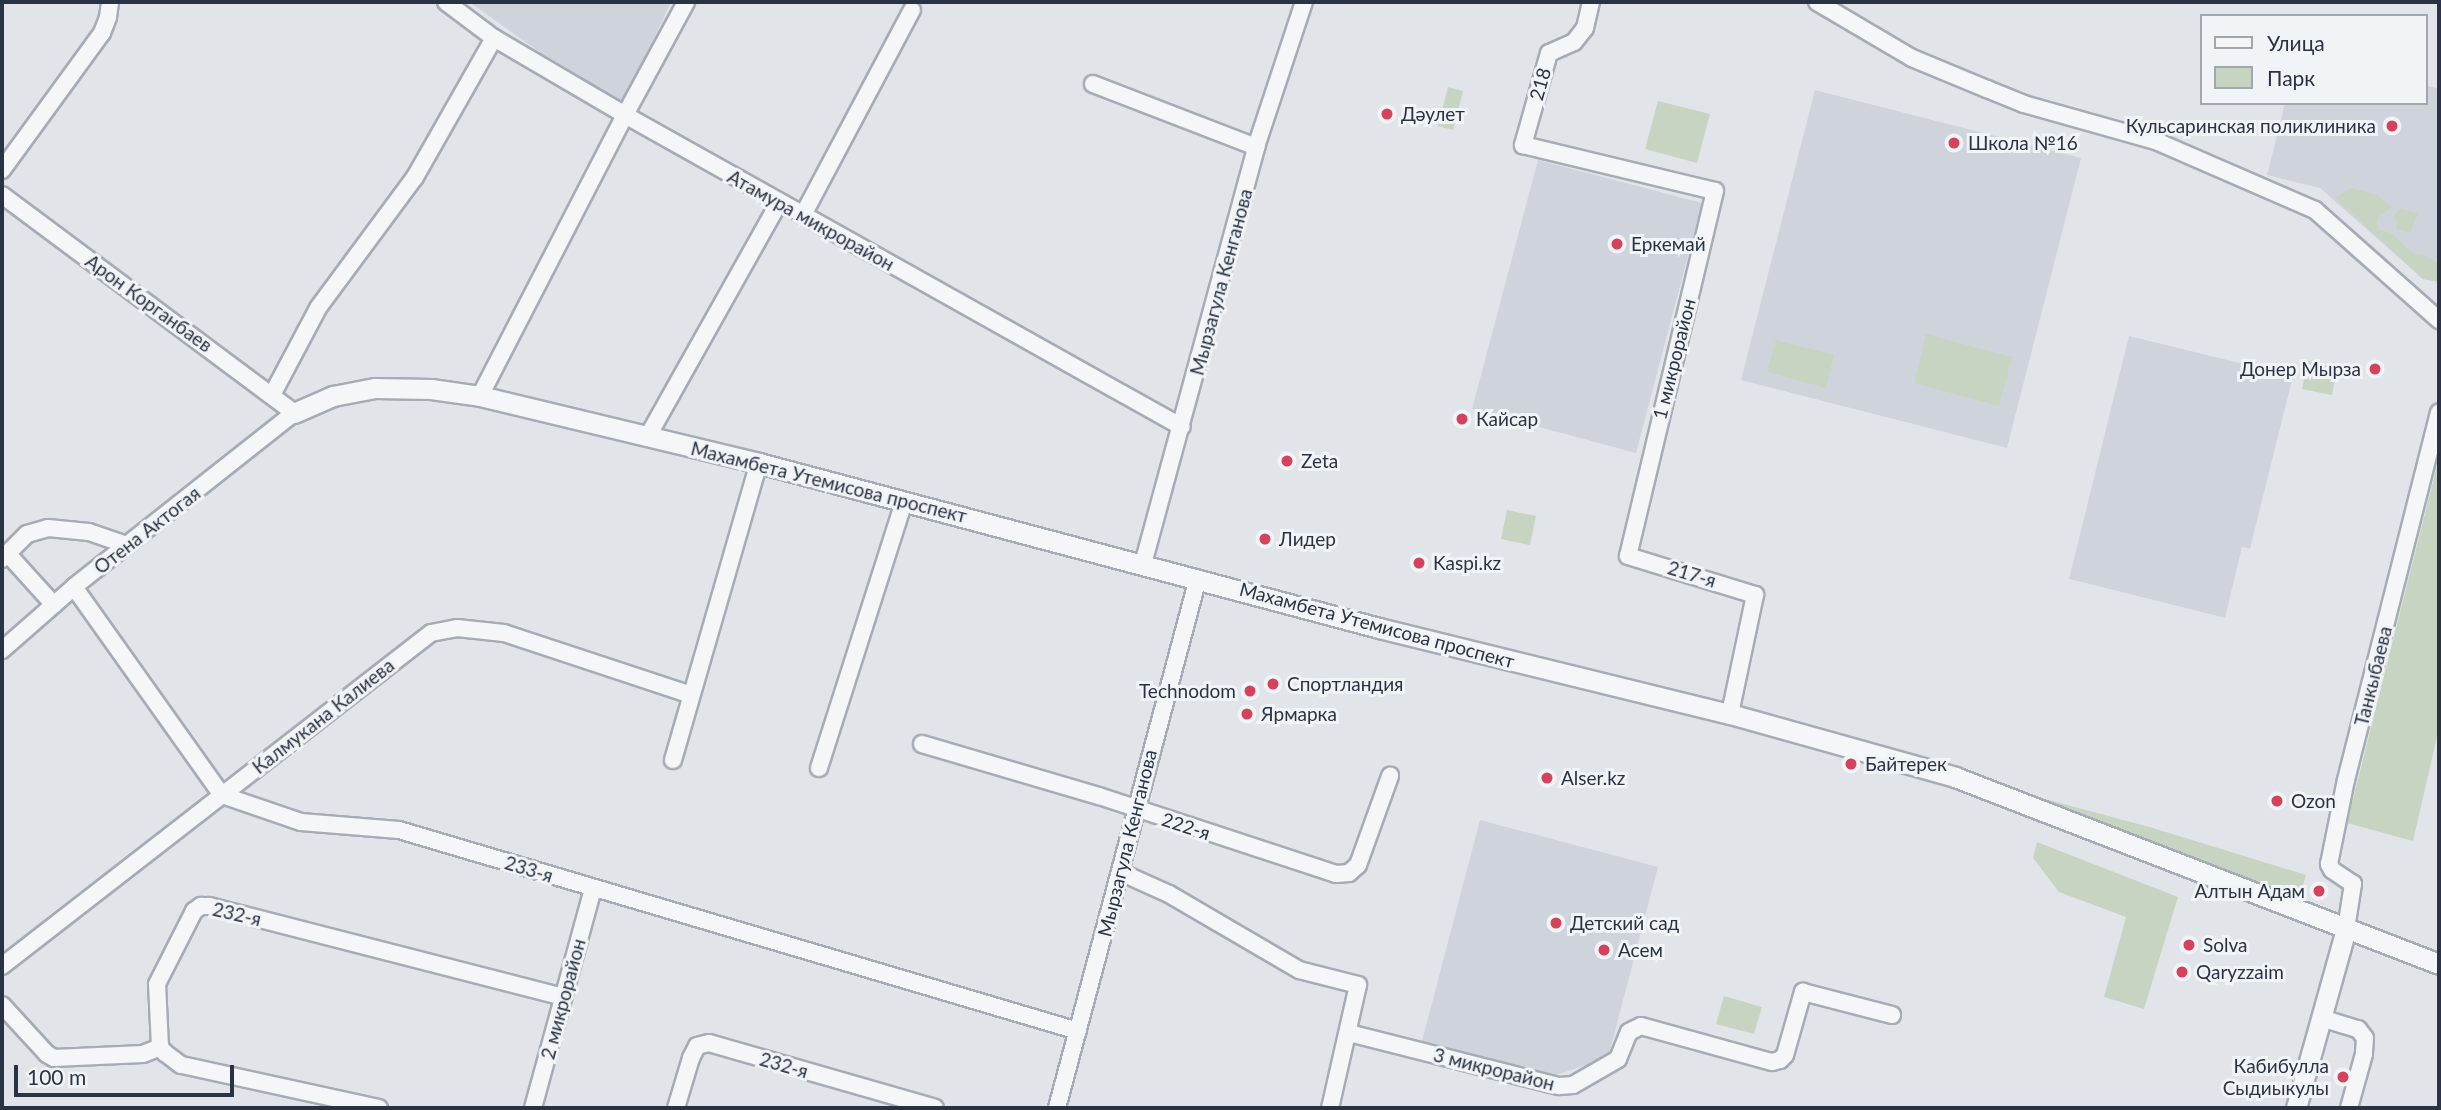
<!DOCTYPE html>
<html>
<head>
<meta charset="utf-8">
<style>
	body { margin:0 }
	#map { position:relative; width:2441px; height:1110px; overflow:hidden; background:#e1e5ea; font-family:Lato,sans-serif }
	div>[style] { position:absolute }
	.built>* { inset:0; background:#cfd4dc }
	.green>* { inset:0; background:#c7d4c2 }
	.roads { filter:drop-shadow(2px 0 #a6acb5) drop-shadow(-2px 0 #a6acb5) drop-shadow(0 2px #a6acb5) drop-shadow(0 -2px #a6acb5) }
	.minor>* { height:16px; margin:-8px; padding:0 8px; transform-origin:8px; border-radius:8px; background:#f4f6f8 }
	.tertiary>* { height:19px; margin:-9.5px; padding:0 9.5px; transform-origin:9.5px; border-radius:9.5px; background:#f4f6f8 }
	.dots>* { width:19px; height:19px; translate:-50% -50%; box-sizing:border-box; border:4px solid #f1f4f7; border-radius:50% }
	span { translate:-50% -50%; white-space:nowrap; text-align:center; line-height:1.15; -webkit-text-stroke:6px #f1f4f7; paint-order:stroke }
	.street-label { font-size:19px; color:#293343 }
	.poi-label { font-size:19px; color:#293343 }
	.left { translate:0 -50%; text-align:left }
	.right { translate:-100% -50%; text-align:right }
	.frame { position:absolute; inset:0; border:4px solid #293343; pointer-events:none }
	.legend { position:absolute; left:2200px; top:14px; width:228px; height:91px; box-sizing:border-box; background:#f1f4f7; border:2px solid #a1a7af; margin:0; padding:9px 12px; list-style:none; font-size:21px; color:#293343 }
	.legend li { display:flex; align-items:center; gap:14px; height:35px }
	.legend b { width:35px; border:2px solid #a1a7af }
	.scale { position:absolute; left:14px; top:1065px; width:220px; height:32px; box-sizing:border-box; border:4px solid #293343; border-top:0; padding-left:9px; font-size:21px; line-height:24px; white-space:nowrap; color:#293343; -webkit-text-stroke:5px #f1f4f7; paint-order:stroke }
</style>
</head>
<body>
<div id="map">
	<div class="built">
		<i style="clip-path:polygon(469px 2px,671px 2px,621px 109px)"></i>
		<i style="clip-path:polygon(2425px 85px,2439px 89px,2439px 282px,2423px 279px,2320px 188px,2267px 175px,2285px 103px,2425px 103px)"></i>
		<i style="clip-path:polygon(1815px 90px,2081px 158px,2007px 448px,1741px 380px)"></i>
		<i style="clip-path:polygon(1538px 160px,1702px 203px,1636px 453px,1472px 409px)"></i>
		<i style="clip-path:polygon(2129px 336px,2293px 376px,2250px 549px,2242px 547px,2225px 618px,2069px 579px)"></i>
		<i style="clip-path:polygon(1480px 820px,1658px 867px,1608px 1058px,1553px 1076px,1422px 1041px)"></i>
	</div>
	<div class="green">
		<i style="clip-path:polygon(1448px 87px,1463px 91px,1453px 130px,1438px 126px)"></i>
		<i style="clip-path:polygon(1658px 101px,1710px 114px,1697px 163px,1645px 149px)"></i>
		<i style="clip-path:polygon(2350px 188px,2377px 195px,2392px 207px,2379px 216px,2377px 223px,2379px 230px,2391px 233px,2414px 254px,2425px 255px,2439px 264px,2439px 282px,2423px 279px,2335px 198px)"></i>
		<i style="clip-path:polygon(2400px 209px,2418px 213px,2410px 233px,2396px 229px,2397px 221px,2393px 216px)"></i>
		<i style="clip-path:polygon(1926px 334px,2012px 357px,1999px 406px,1914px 383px)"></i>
		<i style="clip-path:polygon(1776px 340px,1834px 355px,1826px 388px,1767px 372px)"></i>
		<i style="clip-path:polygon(2308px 361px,2337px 368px,2332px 395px,2302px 389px)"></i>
		<i style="clip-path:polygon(2439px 458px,2439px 728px,2413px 841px,2347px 823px)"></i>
		<i style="clip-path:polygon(1507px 510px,1536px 516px,1530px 545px,1501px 539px)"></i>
		<i style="clip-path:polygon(2019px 792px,2153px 828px,2306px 875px,2298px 902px)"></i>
		<i style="clip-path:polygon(2037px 842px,2178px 897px,2144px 1009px,2104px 997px,2126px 917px,2059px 892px,2033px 858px)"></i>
		<i style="clip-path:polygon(1724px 996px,1762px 1007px,1754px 1034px,1716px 1024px)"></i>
	</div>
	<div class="roads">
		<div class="minor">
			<i style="left:446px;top:2px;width:60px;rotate:36.9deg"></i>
			<i style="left:494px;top:38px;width:152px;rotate:30.4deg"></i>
			<i style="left:625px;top:115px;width:638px;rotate:29.26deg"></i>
			<i style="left:1591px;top:2px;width:27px;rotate:103deg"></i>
			<i style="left:1585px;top:28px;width:18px;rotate:128deg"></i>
			<i style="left:1574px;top:42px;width:27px;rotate:156deg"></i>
			<i style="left:1549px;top:53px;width:96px;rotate:105.8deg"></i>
			<i style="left:1523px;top:145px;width:197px;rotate:13.5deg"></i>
			<i style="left:1715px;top:191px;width:375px;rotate:103.4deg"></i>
			<i style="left:1628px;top:556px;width:133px;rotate:17.1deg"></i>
			<i style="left:1755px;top:595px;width:122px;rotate:101.9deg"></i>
			<i style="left:1817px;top:2px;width:110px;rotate:30.5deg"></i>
			<i style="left:1912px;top:58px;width:81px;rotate:22.5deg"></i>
			<i style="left:1987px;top:89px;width:40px;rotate:22deg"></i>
			<i style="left:2024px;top:104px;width:137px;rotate:15.7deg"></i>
			<i style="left:2156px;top:141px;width:173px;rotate:23.5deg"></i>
			<i style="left:2315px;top:210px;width:166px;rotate:41.6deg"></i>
			<i style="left:1093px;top:84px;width:175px;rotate:21.1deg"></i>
			<i style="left:2px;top:170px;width:170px;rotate:-53.9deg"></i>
			<i style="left:102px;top:33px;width:17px;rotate:-69deg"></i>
			<i style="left:108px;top:17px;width:15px;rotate:-82deg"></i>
			<i style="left:2px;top:195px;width:364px;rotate:36.7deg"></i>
			<i style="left:294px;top:413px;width:280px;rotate:141.7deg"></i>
			<i style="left:74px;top:587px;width:96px;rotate:138.8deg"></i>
			<i style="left:803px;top:215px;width:232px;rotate:-62deg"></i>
			<i style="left:272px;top:395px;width:98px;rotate:-62.1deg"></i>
			<i style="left:318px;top:308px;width:163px;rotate:-53.5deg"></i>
			<i style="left:415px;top:177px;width:160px;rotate:-60.4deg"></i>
			<i style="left:480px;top:396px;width:316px;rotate:-62.7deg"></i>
			<i style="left:625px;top:115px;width:128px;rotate:-61.6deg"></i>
			<i style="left:648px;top:436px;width:267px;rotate:-60.7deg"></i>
			<i style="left:7px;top:553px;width:70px;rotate:47.9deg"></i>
			<i style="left:2px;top:559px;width:35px;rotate:-45deg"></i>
			<i style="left:27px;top:534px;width:22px;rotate:-16deg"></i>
			<i style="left:48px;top:528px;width:41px;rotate:5.6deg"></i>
			<i style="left:89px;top:532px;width:40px;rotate:18.9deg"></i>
			<i style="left:1143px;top:564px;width:432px;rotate:-74.8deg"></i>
			<i style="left:1256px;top:147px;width:153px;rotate:-71.7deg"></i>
			<i style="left:74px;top:587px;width:255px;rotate:54.6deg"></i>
			<i style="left:222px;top:795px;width:83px;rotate:18.9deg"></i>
			<i style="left:301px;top:822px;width:98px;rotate:4.7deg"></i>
			<i style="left:399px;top:830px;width:708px;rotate:16.49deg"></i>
			<i style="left:922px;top:744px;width:184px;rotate:16.4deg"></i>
			<i style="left:1099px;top:796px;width:250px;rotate:18.2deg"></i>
			<i style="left:1336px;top:874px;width:13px;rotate:-4deg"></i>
			<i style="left:1349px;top:873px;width:12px;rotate:-42deg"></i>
			<i style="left:1358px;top:865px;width:95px;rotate:-70.2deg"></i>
			<i style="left:673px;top:760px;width:309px;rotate:-73.9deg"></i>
			<i style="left:819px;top:768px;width:280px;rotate:-72.3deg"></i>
			<i style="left:1120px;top:872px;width:54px;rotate:24.2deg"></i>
			<i style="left:1169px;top:894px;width:151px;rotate:30.3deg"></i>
			<i style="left:1299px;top:970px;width:61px;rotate:14.3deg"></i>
			<i style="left:1358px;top:985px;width:126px;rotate:102.8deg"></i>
			<i style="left:2346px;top:929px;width:46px;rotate:-81.2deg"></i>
			<i style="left:2353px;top:884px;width:25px;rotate:-146deg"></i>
			<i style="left:2332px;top:870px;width:7px;rotate:-117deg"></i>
			<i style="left:2329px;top:864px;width:86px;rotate:-78.6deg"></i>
			<i style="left:2346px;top:780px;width:379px;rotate:-75.8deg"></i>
			<i style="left:2px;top:966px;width:543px;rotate:-37.82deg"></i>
			<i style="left:431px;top:633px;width:26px;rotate:-11deg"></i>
			<i style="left:457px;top:628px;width:47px;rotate:6.1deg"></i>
			<i style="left:504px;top:633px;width:197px;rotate:18.3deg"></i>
			<i style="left:2px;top:1005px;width:67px;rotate:47.4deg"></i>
			<i style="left:47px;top:1054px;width:8px;rotate:30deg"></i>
			<i style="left:54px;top:1058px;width:89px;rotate:-2.6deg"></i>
			<i style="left:143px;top:1054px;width:18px;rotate:-22deg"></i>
			<i style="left:2321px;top:1018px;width:39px;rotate:17deg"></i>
			<i style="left:2358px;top:1029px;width:11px;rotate:52deg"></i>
			<i style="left:2365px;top:1038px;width:16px;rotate:94deg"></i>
			<i style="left:2364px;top:1054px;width:56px;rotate:105.5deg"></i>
			<i style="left:1349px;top:1033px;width:217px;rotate:14.2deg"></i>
			<i style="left:1559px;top:1086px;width:14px;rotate:-4deg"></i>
			<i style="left:1573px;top:1085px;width:52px;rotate:-30deg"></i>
			<i style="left:1618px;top:1059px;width:29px;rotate:-68deg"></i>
			<i style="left:1629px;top:1032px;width:13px;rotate:-27deg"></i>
			<i style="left:1641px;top:1026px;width:136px;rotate:15.4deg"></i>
			<i style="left:1772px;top:1062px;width:8px;rotate:-14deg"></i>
			<i style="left:1780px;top:1060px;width:7px;rotate:-45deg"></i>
			<i style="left:1785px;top:1055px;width:66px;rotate:-74.1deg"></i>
			<i style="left:1803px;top:992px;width:92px;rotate:14.5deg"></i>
			<i style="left:379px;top:1108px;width:203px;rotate:-167.7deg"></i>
			<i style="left:181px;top:1065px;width:20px;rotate:-143deg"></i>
			<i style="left:165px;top:1053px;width:8px;rotate:-130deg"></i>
			<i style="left:160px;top:1047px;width:63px;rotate:-92.7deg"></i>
			<i style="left:157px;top:984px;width:82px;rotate:-63.1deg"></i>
			<i style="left:194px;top:911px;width:9px;rotate:-36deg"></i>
			<i style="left:201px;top:906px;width:8px"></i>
			<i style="left:209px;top:906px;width:366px;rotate:14.4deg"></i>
			<i style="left:533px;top:1108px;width:227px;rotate:-74.7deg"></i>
			<i style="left:676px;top:1108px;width:52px;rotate:-73.3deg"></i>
			<i style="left:691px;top:1058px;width:13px;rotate:-63deg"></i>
			<i style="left:697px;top:1046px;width:12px;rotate:-14deg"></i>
			<i style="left:709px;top:1043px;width:235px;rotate:16deg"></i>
			<i style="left:1057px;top:1108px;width:548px;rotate:-75.1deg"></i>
		</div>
		<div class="tertiary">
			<i style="left:294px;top:413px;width:43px;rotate:-23.6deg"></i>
			<i style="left:333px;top:396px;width:43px;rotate:-10.8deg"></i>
			<i style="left:375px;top:388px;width:56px;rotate:1deg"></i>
			<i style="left:431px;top:389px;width:49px;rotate:8.1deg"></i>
			<i style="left:480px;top:396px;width:287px;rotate:13.5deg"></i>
			<i style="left:759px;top:463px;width:642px;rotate:14.9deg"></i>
			<i style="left:1379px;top:628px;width:361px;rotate:13.8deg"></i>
			<i style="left:1730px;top:714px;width:234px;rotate:15.6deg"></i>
			<i style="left:1955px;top:777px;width:519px;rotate:21.12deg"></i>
			<i style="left:2296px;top:1108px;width:186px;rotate:-74.4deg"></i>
		</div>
	</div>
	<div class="dots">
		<i style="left:1387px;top:114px;background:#d4425c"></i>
		<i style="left:2392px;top:126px;background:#d4425c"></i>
		<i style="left:1954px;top:143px;background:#d4425c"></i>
		<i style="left:1617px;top:244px;background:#d4425c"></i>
		<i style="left:2375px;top:369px;background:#d4425c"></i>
		<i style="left:1462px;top:419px;background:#d4425c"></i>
		<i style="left:1287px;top:461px;background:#d4425c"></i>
		<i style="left:1265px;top:539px;background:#d4425c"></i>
		<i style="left:1419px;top:563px;background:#d4425c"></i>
		<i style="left:1273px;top:684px;background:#d4425c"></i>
		<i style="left:1250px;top:691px;background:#d4425c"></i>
		<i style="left:1247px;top:714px;background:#d4425c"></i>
		<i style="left:1851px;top:764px;background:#d4425c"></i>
		<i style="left:1547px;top:778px;background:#d4425c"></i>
		<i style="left:2277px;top:801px;background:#d4425c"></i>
		<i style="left:2319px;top:891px;background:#d4425c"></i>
		<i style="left:1556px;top:923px;background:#d4425c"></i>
		<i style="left:2189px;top:945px;background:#d4425c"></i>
		<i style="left:1604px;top:950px;background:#d4425c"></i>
		<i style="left:2182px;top:972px;background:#d4425c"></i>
		<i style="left:2343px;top:1077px;background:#d4425c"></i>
	</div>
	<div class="street-label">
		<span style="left:1540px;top:84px;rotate:-74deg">218</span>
		<span style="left:811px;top:220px;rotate:29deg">Атамура микрорайон</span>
		<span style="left:1221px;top:282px;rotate:-75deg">Мырзагула Кенганова</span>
		<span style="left:149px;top:303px;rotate:36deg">Арон Корганбаев</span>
		<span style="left:1674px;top:359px;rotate:-76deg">1 микрорайон</span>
		<span style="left:829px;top:482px;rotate:14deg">Махамбета Утемисова проспект</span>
		<span style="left:147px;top:530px;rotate:-38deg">Отена Актогая</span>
		<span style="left:1692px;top:574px;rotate:17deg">217-я</span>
		<span style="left:1377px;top:625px;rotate:15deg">Махамбета Утемисова проспект</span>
		<span style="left:2373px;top:676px;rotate:-76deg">Танкыбаева</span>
		<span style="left:323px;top:716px;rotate:-38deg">Калмукана Калиева</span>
		<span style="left:1186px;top:826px;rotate:18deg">222-я</span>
		<span style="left:1127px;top:843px;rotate:-76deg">Мырзагула Кенганова</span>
		<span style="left:529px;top:869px;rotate:17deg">233-я</span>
		<span style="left:237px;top:914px;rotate:13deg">232-я</span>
		<span style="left:563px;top:999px;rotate:-75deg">2 микрорайон</span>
		<span style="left:784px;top:1065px;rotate:16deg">232-я</span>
		<span style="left:1494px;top:1069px;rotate:14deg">3 микрорайон</span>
	</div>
	<div class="poi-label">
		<span class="left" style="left:1401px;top:114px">Дәулет</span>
		<span class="right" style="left:2376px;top:126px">Кульсаринская поликлиника</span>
		<span class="left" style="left:1968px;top:143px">Школа №16</span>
		<span class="left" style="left:1631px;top:244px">Еркемай</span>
		<span class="right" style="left:2361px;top:369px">Донер Мырза</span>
		<span class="left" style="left:1476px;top:419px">Кайсар</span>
		<span class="left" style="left:1301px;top:461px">Zeta</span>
		<span class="left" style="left:1279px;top:539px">Лидер</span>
		<span class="left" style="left:1433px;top:563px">Kaspi.kz</span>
		<span class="left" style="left:1287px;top:684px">Спортландия</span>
		<span class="right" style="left:1236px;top:691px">Technodom</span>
		<span class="left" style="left:1261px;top:714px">Ярмарка</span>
		<span class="left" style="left:1865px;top:764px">Байтерек</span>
		<span class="left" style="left:1561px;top:778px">Alser.kz</span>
		<span class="left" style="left:2291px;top:801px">Ozon</span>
		<span class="right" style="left:2305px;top:891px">Алтын Адам</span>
		<span class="left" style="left:1570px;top:923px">Детский сад</span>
		<span class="left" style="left:2203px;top:945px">Solva</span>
		<span class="left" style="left:1618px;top:950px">Асем</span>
		<span class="left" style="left:2196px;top:972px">Qaryzzaim</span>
		<span class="right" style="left:2329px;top:1077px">Кабибулла<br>Сыдиыкулы</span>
	</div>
	<div class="frame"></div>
	<ul class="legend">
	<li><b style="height:9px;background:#f4f6f8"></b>Улица</li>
	<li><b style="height:19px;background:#c7d4c2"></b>Парк</li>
	</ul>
	<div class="scale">100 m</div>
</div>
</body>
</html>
